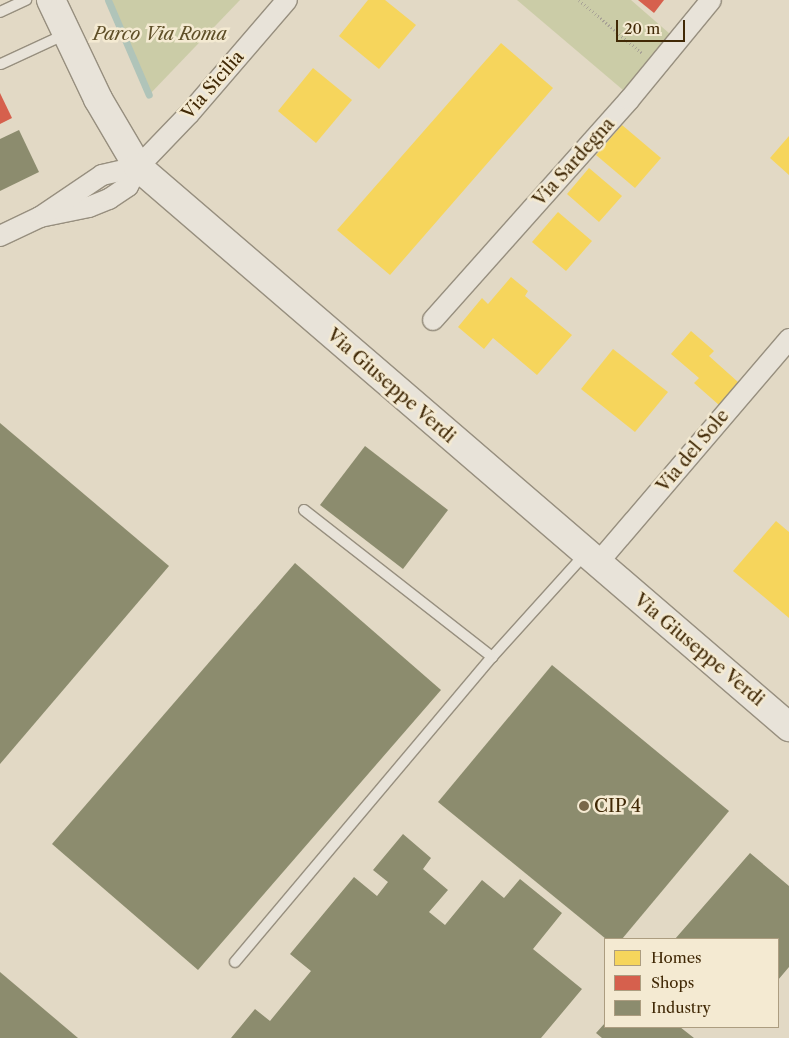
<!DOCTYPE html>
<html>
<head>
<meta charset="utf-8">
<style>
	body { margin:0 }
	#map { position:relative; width:789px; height:1038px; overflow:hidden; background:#e2d9c5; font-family:"Libre Caslon Text",serif }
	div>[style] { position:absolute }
	.green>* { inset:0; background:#cbcca7 }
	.homes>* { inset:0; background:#f6d55c }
	.shops>* { inset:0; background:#d6604d }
	.industry>* { inset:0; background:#8c8c6e }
	.stream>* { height:7px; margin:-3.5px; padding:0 3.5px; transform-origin:3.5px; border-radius:3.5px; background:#b0c4b9 }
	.path>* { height:3px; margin-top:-1.5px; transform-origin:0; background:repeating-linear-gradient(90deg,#a8a296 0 1px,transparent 0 3.5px) }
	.roads { filter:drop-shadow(1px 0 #978f7f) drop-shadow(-1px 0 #978f7f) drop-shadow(0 1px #978f7f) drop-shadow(0 -1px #978f7f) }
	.lane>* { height:10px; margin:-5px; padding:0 5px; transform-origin:5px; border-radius:5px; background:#e8e3d9 }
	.street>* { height:20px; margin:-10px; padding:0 10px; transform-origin:10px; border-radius:10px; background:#e8e3d9 }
	.secondary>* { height:28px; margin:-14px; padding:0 14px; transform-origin:14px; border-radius:14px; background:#e8e3d9 }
	.dots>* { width:14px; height:14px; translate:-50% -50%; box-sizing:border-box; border:2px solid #f4ead2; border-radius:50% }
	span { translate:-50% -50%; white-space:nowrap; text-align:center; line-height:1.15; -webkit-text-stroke:5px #f4ead2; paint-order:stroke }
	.park-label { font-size:18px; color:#5f4f28; font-style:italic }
	.street-label { font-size:18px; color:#412906 }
	.poi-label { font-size:18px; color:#412906 }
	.left { translate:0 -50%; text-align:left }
	.legend { position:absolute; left:604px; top:938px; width:175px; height:90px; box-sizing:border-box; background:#f4ead2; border:1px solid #ac9d80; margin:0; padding:6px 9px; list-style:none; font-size:15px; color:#412906 }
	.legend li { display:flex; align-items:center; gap:10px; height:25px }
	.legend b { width:25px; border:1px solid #ac9d80 }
	.scale { position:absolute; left:616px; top:20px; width:69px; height:22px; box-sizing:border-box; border:2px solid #412906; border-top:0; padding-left:6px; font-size:15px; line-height:18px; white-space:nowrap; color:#412906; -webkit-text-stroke:4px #f4ead2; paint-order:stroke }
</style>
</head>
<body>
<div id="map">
	<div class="green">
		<i style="clip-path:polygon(108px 0,240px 0,149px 95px)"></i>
		<i style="clip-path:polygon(517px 0,631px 0,670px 34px,623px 90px)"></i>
	</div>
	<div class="homes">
		<i style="clip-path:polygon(368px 0,385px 0,416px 25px,379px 69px,339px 36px)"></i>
		<i style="clip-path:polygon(501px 43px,553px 88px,390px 275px,337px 230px)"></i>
		<i style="clip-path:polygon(313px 68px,352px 100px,316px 143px,278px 111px)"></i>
		<i style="clip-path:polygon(622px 125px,661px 158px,635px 188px,596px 155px)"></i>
		<i style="clip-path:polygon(789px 136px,789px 175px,770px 158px)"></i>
		<i style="clip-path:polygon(589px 168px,622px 196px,599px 222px,567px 194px)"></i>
		<i style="clip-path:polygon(558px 212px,592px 241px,566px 271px,532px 242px)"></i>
		<i style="clip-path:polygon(511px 277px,528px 291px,525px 296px,572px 335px,537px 375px,493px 338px,484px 349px,458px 327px,482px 298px,488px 304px)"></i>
		<i style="clip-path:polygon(691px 331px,714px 351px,709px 356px,738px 382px,719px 405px,694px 383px,699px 378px,671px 354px)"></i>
		<i style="clip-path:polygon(613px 349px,668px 392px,635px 432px,581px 389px)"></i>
		<i style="clip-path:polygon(776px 521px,789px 532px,789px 618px,733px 571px)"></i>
	</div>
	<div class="shops">
		<i style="clip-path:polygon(638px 0,664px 0,654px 13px)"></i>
		<i style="clip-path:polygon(0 93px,12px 118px,0 124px)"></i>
	</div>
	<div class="industry">
		<i style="clip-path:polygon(19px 130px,39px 172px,0 191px,0 139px)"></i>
		<i style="clip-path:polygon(0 423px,169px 566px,0 764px)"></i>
		<i style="clip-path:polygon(365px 446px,448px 510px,403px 569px,320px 505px)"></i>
		<i style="clip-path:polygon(295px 563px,441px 690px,198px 970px,52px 844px)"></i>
		<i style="clip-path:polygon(552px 665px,729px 811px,622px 939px,606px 939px,438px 802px)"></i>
		<i style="clip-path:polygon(403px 834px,431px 858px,423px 869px,448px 890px,429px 912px,445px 925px,482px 880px,504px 898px,520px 879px,562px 913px,533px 949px,582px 989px,541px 1038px,231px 1038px,255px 1009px,270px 1021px,311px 971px,290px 954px,354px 877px,377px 896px,388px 882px,373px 870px)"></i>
		<i style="clip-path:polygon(750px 853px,789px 886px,789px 967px,778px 980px,778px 939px,675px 939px)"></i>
		<i style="clip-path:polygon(0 972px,78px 1038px,0 1038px)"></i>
		<i style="clip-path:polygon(605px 1023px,605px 1027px,680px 1027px,694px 1038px,602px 1038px,596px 1033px)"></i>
	</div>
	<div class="stream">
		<i style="left:108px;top:0;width:103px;rotate:66.7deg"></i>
	</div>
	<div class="path">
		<i style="left:579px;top:0;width:82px;rotate:40.1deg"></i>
	</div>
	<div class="roads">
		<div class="lane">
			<i style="left:0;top:12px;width:29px;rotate:-25deg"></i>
			<i style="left:1px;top:64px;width:72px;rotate:-24.8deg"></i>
			<i style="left:304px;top:510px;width:239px;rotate:38deg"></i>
			<i style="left:492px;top:657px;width:139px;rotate:-47.9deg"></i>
			<i style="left:235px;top:962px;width:399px;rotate:-49.9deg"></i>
		</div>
		<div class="street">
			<i style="left:40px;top:217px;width:50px;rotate:-11.5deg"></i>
			<i style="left:89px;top:207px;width:22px;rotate:-22deg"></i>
			<i style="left:109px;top:199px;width:23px;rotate:-34deg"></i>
			<i style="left:128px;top:186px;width:21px;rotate:-62deg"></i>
			<i style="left:138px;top:167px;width:74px;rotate:-46.1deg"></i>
			<i style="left:189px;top:114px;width:150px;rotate:-49.3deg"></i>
			<i style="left:0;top:236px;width:44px;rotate:-25.4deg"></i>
			<i style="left:40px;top:217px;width:75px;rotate:-34.1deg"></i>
			<i style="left:102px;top:175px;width:37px;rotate:-13deg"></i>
			<i style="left:433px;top:320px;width:295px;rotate:-48.3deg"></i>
			<i style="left:629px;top:100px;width:129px;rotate:-50.6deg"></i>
			<i style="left:597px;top:564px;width:296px;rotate:-49.5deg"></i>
		</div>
		<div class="secondary">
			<i style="left:51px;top:0;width:110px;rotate:64.6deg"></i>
			<i style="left:98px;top:99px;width:79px;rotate:59.5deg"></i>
			<i style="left:138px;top:167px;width:859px;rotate:40.7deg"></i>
		</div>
	</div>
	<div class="dots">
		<i style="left:584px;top:806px;background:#796749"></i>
	</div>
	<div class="park-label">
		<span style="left:160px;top:34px">Parco Via Roma</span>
	</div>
	<div class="street-label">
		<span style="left:213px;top:85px;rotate:-49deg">Via Sicilia</span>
		<span style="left:574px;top:162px;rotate:-48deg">Via Sardegna</span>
		<span style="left:391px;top:386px;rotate:41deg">Via Giuseppe Verdi</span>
		<span style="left:693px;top:451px;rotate:-50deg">Via del Sole</span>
		<span style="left:699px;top:650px;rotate:40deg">Via Giuseppe Verdi</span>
	</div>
	<div class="poi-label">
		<span class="left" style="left:594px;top:806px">CIP 4</span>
	</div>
	<ul class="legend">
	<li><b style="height:14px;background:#f6d55c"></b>Homes</li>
	<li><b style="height:14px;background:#d6604d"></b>Shops</li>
	<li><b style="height:14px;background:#8c8c6e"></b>Industry</li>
	</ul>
	<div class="scale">20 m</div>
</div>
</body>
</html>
